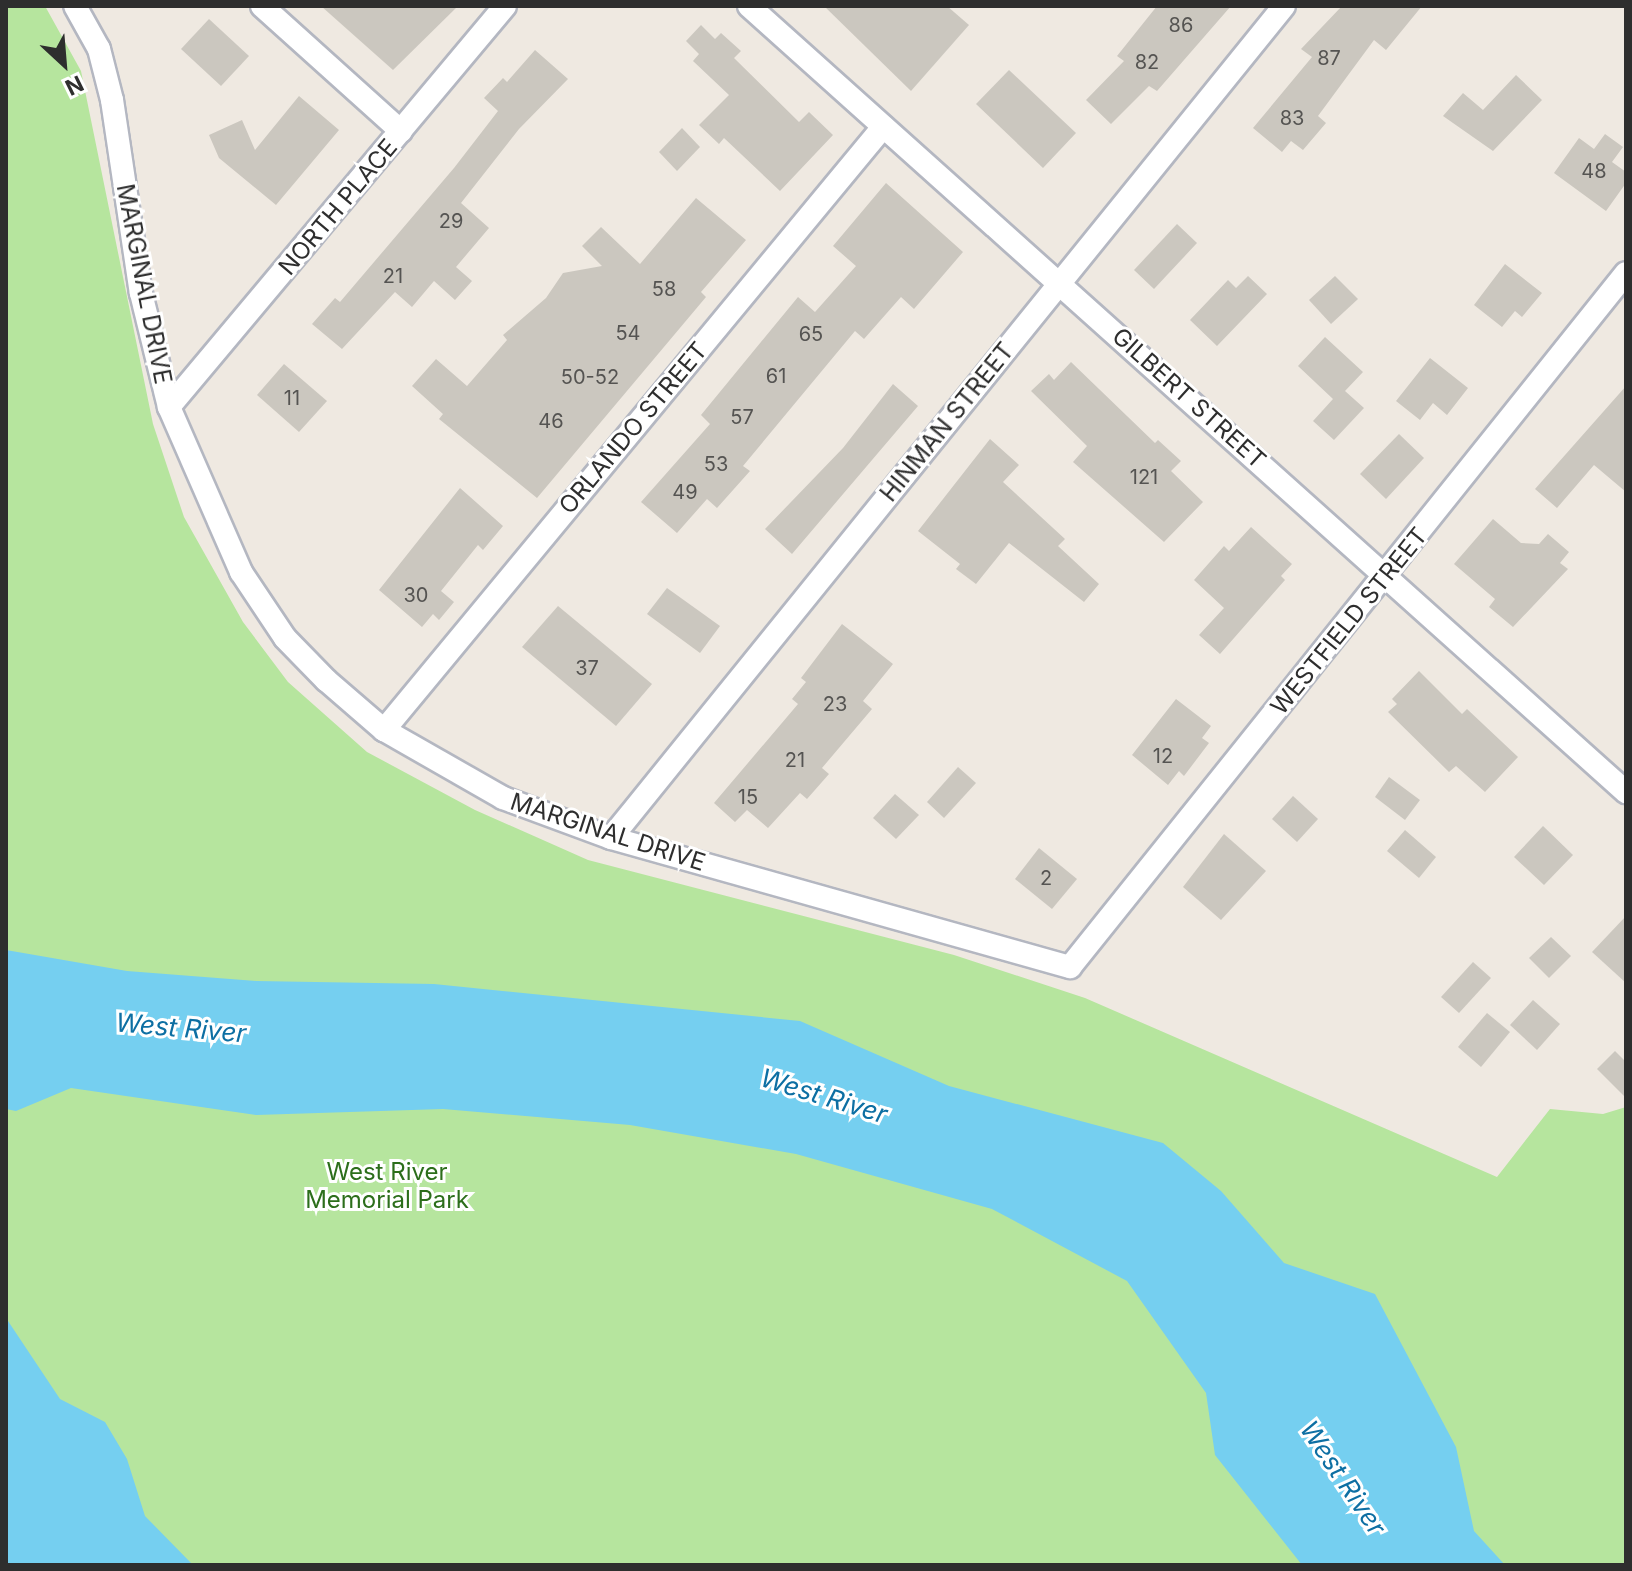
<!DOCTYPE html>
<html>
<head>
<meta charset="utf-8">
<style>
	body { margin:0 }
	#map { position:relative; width:1632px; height:1571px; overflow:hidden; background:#efe9e1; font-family:Inter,sans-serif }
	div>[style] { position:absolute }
	.green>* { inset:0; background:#b6e59e }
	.water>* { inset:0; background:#75cff0 }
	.building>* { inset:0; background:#cbc7bf }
	.roads { filter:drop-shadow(2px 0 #b4b7c1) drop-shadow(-2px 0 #b4b7c1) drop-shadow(0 2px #b4b7c1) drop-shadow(0 -2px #b4b7c1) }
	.street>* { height:22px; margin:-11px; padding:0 11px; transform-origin:11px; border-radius:11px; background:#fff }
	span { translate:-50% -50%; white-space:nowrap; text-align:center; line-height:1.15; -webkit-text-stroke:6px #fff; paint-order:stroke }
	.number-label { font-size:20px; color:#555452 }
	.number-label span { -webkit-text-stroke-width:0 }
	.street-label { font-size:24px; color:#2e2e2e }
	.park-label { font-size:24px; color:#2c6e1b }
	.water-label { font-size:26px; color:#0d6fa3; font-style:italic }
	.frame { position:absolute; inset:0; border:8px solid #2e2e2e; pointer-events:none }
	.north { position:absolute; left:24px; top:24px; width:80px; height:80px; -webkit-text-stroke:6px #fff; paint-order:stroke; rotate:154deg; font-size:22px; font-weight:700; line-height:32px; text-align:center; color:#2e2e2e }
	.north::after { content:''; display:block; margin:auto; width:28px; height:36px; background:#2e2e2e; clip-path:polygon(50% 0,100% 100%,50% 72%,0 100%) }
</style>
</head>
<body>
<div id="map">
	<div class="green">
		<i style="clip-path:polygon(6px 6px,45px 6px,81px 71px,153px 424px,184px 517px,243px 622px,288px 682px,367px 752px,475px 810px,588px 860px,954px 955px,1085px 998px,1497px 1177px,1550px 1109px,1603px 1114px,1626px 1107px,1626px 1565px,6px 1565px)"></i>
	</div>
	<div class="water">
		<i style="clip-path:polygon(6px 950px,127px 971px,256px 981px,434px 984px,800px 1021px,949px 1086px,1163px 1143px,1221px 1191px,1284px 1263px,1375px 1294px,1456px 1447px,1474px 1531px,1505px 1565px,1302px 1565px,1215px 1455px,1206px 1393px,1127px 1281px,992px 1209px,796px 1154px,630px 1125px,443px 1109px,256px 1115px,71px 1088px,16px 1111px,6px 1109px)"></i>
		<i style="clip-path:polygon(6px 1318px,60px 1399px,105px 1422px,127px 1459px,145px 1516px,193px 1565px,6px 1565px)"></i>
	</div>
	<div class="building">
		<i style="clip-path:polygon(321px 6px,458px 6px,393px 70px)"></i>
		<i style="clip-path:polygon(824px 6px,947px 6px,969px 25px,911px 91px)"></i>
		<i style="clip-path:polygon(1157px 6px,1231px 6px,1157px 91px,1149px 86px,1111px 124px,1086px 100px,1124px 61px,1117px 56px)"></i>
		<i style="clip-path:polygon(1342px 6px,1422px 6px,1386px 50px,1374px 40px,1318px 116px,1326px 123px,1303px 150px,1291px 141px,1282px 152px,1253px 128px,1312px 57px,1301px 49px)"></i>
		<i style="clip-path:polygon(209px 19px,249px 56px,221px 86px,181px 49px)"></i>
		<i style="clip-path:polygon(701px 25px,715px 39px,721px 33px,741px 51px,734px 58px,799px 122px,809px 112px,833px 135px,780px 191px,724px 138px,719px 144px,699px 125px,729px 95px,693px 61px,699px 54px,686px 41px)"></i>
		<i style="clip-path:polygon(535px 50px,568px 79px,519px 129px,461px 203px,489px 228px,456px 267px,472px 281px,455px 300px,434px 281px,412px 307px,395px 292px,342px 349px,312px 324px,335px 298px,340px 302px,454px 168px,498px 111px,484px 98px,503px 78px,507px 82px)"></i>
		<i style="clip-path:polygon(1009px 70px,1076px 133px,1043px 168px,976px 104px)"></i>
		<i style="clip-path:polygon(1516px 75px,1542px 100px,1493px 151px,1443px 116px,1463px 93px,1483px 110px)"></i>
		<i style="clip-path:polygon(299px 96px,339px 130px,276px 205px,219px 158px,209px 135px,242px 120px,255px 150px)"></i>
		<i style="clip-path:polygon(682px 128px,700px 147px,677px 171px,659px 152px)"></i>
		<i style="clip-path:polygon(1605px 134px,1623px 147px,1612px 162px,1626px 172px,1626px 183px,1606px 211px,1554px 173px,1579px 138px,1594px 149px)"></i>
		<i style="clip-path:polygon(886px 183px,963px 252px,914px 309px,901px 297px,864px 339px,855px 331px,743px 466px,750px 471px,717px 508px,707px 499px,677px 533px,641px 502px,710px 424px,701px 415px,798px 297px,815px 312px,856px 266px,833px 246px)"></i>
		<i style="clip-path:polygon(696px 198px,746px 240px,701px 292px,706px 297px,537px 498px,439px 419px,443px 414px,412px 386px,436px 359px,467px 386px,507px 340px,503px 335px,546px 298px,563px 273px,602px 266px,582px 246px,601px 227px,640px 264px)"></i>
		<i style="clip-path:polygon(1177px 224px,1197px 243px,1154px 289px,1134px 270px)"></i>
		<i style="clip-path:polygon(1505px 264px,1542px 293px,1522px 317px,1515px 311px,1502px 327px,1474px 305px)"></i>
		<i style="clip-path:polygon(1248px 276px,1267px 294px,1217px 346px,1190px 320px,1228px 280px,1236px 288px)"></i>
		<i style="clip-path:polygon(1335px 276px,1358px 299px,1331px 324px,1309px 300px)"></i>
		<i style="clip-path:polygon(1325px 337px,1363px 372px,1345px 391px,1364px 408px,1334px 440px,1313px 421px,1333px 399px,1298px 366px)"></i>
		<i style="clip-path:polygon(1430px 358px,1468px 388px,1447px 415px,1433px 403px,1420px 420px,1396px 401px)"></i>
		<i style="clip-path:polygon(1071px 362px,1155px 443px,1158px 440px,1181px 461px,1171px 471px,1203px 502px,1164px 542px,1073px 462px,1087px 446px,1031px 391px,1049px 374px,1054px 380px)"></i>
		<i style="clip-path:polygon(284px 364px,327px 401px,299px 432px,257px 395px)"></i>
		<i style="clip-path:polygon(893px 384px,918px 406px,792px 554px,765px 529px,843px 448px)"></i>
		<i style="clip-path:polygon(1626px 386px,1626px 492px,1594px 465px,1557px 508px,1535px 489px)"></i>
		<i style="clip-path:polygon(1399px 434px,1424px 458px,1386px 499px,1360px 474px)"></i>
		<i style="clip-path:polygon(990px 439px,1019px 465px,1003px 482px,1065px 539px,1058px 546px,1099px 584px,1084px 602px,1009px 543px,976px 584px,956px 569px,960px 564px,918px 531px)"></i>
		<i style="clip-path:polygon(460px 488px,503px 526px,483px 550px,478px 545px,441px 591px,454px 602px,439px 620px,433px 614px,422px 627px,379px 590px)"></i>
		<i style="clip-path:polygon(1493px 519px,1521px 543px,1539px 544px,1548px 534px,1569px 552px,1560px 563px,1568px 569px,1513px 627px,1489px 607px,1495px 599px,1454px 564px)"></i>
		<i style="clip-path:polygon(1251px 527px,1292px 564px,1281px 576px,1285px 580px,1220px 654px,1199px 635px,1224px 608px,1194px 580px,1224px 546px,1229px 551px)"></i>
		<i style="clip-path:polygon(667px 588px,720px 626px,700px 653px,647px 614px)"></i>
		<i style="clip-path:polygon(558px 606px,652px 684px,616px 726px,522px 647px)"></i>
		<i style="clip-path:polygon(842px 624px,893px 664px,863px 701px,872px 709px,822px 768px,829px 774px,807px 799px,800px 793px,768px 828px,747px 810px,735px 822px,714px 803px,798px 704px,792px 699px,806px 682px,801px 678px)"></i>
		<i style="clip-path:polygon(1419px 671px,1462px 714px,1467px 709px,1518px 757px,1485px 792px,1456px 766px,1449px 772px,1388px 712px,1397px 704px,1392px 699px)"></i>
		<i style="clip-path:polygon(1176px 699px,1211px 726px,1202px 738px,1209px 743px,1184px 776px,1179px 771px,1168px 785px,1132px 755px)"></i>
		<i style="clip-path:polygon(958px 767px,976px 783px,944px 818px,927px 802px)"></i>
		<i style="clip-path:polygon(1389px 777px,1420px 800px,1405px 820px,1375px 797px)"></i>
		<i style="clip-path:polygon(895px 794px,919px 815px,896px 839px,873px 818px)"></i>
		<i style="clip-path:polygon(1293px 796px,1318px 819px,1297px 842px,1272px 819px)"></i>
		<i style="clip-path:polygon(1543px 826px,1573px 855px,1544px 885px,1514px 857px)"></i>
		<i style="clip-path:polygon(1405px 830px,1436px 857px,1419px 878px,1387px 851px)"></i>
		<i style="clip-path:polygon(1224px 834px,1266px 871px,1221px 920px,1183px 887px)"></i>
		<i style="clip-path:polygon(1039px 848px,1077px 879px,1052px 909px,1015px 879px)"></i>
		<i style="clip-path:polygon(1626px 916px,1626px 983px,1592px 952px)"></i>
		<i style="clip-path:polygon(1551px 937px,1571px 956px,1549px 978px,1529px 958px)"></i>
		<i style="clip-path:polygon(1473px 962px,1491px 978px,1459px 1013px,1441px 997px)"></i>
		<i style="clip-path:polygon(1533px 1000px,1560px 1024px,1537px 1050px,1510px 1025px)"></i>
		<i style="clip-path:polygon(1487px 1013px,1510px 1032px,1481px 1067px,1458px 1047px)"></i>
		<i style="clip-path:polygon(1615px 1051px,1626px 1062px,1626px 1098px,1597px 1069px)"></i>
	</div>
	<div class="roads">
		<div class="street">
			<i style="left:75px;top:6px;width:49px;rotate:60.8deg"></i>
			<i style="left:99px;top:49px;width:53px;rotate:75.7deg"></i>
			<i style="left:112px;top:100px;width:195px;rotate:81.5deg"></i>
			<i style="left:141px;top:293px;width:117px;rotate:76.2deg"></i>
			<i style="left:169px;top:407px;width:180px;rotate:66.4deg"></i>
			<i style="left:241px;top:572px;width:79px;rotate:56.3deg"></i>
			<i style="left:285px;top:638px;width:59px;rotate:45.7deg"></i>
			<i style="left:326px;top:680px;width:77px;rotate:40.8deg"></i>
			<i style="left:384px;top:730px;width:137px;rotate:29.7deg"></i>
			<i style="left:503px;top:798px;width:115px;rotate:20.3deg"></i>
			<i style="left:611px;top:838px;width:477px;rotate:15.7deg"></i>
			<i style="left:1070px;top:967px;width:889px;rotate:-51.3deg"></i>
			<i style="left:262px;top:6px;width:187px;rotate:42deg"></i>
			<i style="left:749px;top:6px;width:1178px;rotate:41.87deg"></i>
			<i style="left:169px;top:407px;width:523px;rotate:-50.04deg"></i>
			<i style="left:384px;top:730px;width:783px;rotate:-50.39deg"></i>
			<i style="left:611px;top:838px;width:1070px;rotate:-51.03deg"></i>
		</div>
	</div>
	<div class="number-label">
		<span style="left:1181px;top:25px">86</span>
		<span style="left:1329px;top:58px">87</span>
		<span style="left:1147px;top:62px">82</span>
		<span style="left:1292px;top:118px">83</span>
		<span style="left:1594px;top:171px">48</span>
		<span style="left:451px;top:221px">29</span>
		<span style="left:393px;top:276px">21</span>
		<span style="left:664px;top:289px">58</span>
		<span style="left:628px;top:333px">54</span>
		<span style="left:811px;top:334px">65</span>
		<span style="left:776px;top:376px">61</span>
		<span style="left:590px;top:377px">50-52</span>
		<span style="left:292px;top:398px">11</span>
		<span style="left:742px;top:417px">57</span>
		<span style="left:551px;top:421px">46</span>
		<span style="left:716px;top:464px">53</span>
		<span style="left:1144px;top:477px">121</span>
		<span style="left:685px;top:492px">49</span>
		<span style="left:416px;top:595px">30</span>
		<span style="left:587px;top:668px">37</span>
		<span style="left:835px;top:704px">23</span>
		<span style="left:1163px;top:756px">12</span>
		<span style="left:795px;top:760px">21</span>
		<span style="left:748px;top:797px">15</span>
		<span style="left:1046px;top:878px">2</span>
	</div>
	<div class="street-label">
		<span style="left:338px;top:207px;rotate:-50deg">NORTH PLACE</span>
		<span style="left:144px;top:284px;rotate:79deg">MARGINAL DRIVE</span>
		<span style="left:1189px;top:398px;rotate:42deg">GILBERT STREET</span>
		<span style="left:947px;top:422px;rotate:-51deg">HINMAN STREET</span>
		<span style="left:633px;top:428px;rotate:-50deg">ORLANDO STREET</span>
		<span style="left:1349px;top:621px;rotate:-51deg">WESTFIELD STREET</span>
		<span style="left:608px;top:832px;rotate:18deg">MARGINAL DRIVE</span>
	</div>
	<div class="park-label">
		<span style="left:387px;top:1186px">West River<br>Memorial Park</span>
	</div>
	<div class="water-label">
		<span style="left:181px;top:1028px;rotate:5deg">West River</span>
		<span style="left:824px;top:1096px;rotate:17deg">West River</span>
		<span style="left:1343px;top:1478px;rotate:56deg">West River</span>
	</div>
	<div class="frame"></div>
	<div class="north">N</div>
</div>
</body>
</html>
